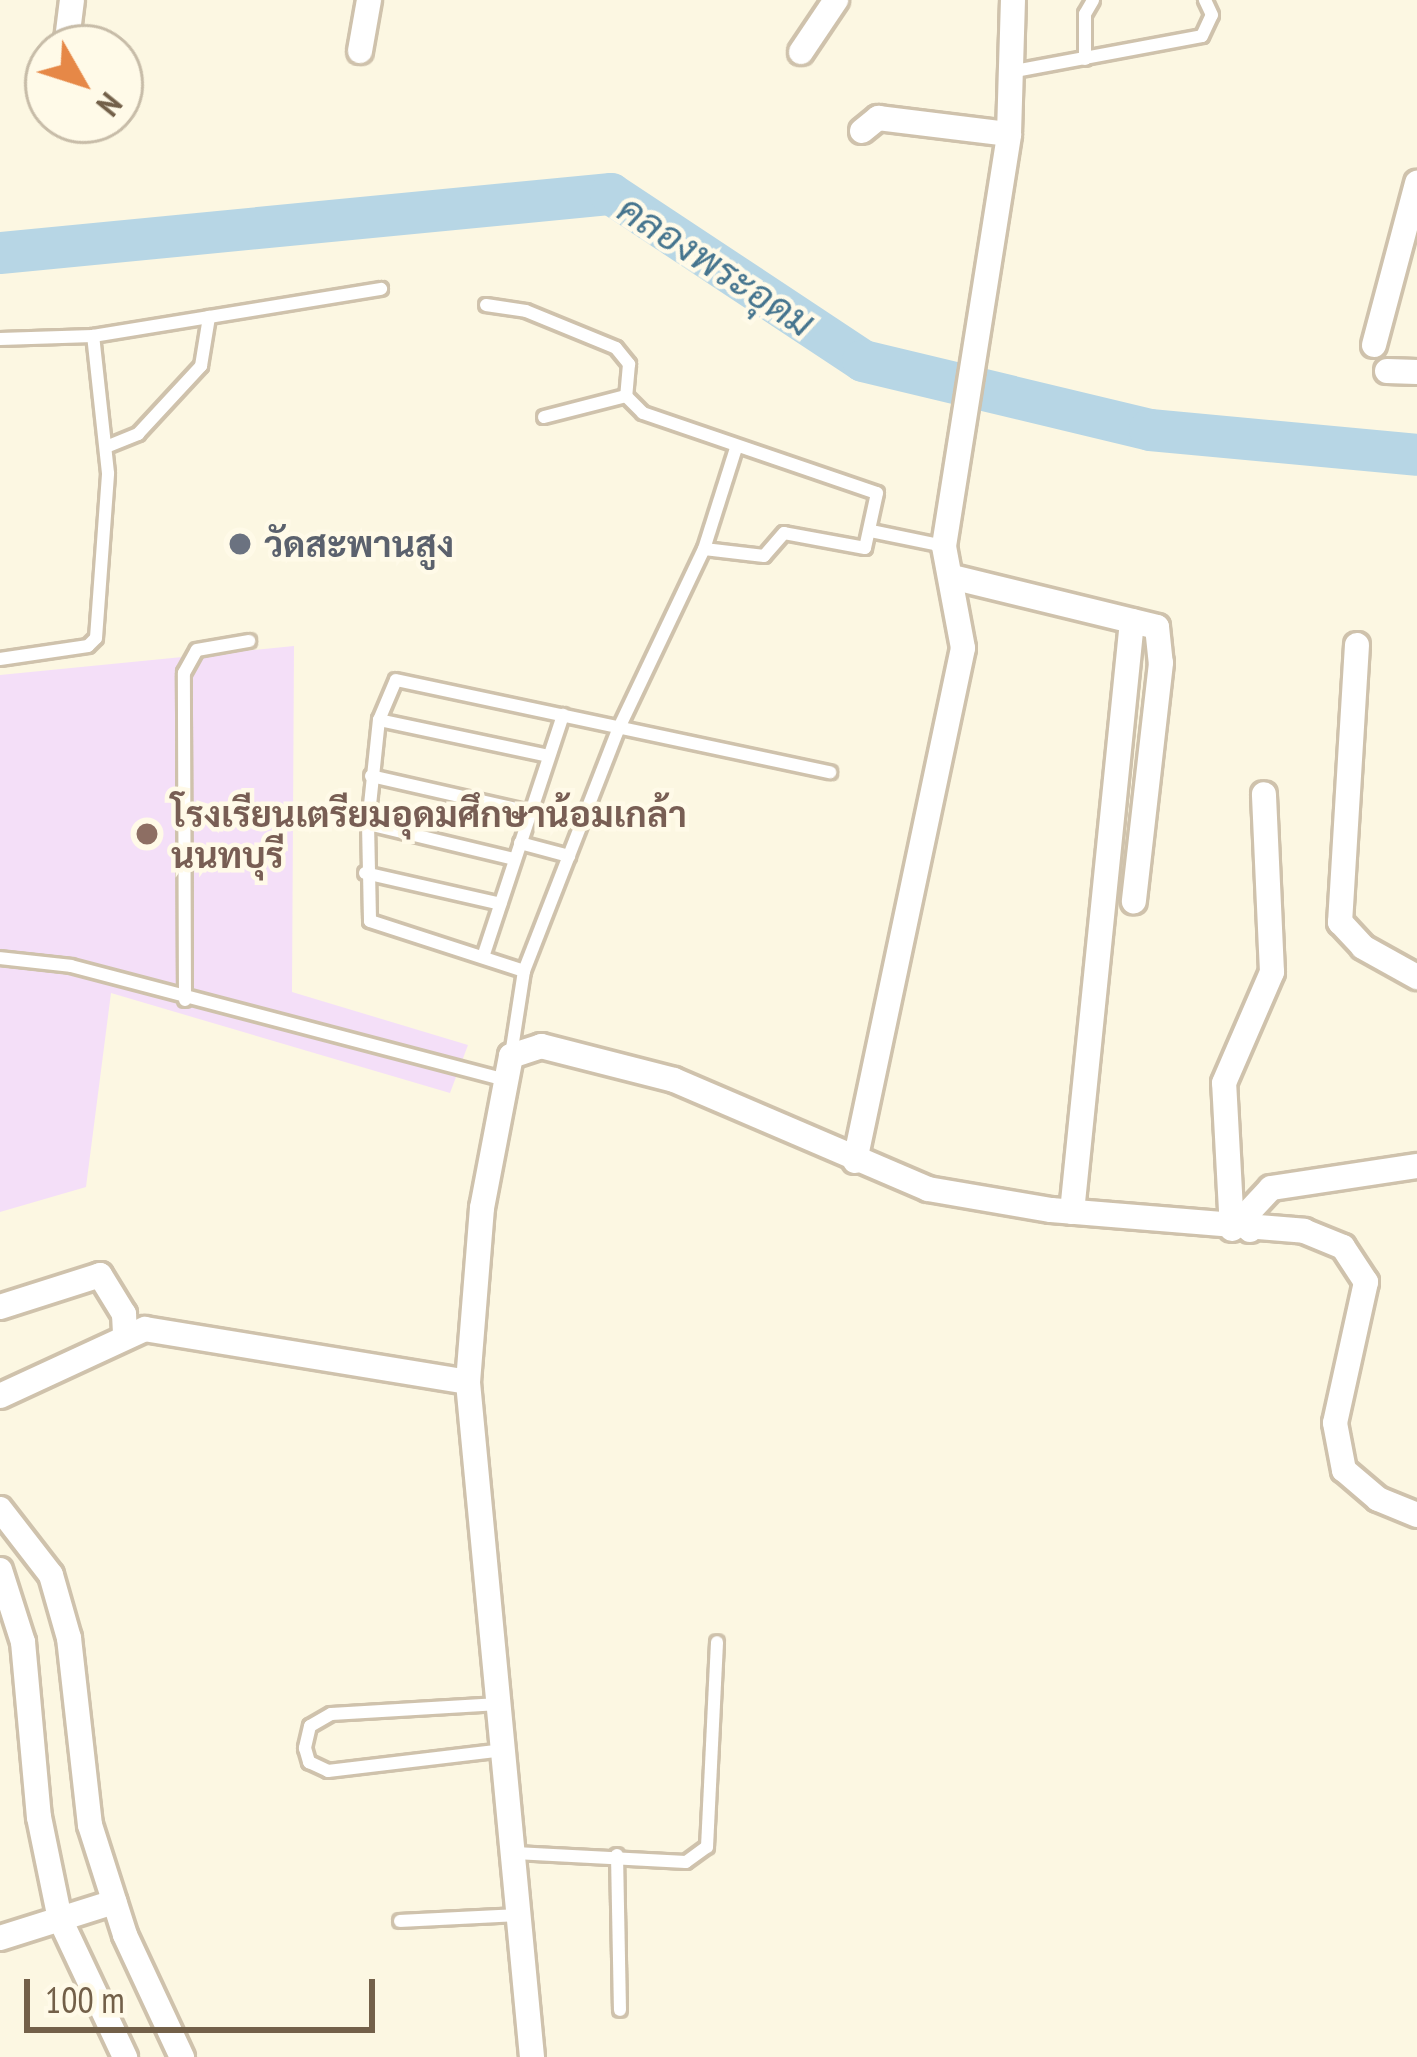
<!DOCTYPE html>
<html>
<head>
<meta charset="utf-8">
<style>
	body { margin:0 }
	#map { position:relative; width:1417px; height:2057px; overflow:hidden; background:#fcf7e2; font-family:"PT Sans Narrow",Sarabun,sans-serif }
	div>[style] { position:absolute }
	.education>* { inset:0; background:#f4dff8 }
	.river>* { height:42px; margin:-21px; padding:0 21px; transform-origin:21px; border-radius:21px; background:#b7d6e5 }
	.roads { filter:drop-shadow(3px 0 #cfc2ac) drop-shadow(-3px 0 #cfc2ac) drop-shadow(0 3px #cfc2ac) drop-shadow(0 -3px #cfc2ac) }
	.lane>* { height:12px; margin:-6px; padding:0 6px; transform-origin:6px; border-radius:6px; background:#fff }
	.street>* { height:24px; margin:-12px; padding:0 12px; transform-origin:12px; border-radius:12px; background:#fff }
	.dots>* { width:33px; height:33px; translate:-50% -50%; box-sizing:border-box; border:6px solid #fffae8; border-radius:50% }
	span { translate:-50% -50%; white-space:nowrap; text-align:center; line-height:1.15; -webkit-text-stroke:9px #fffae8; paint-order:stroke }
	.worship-label { font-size:36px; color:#5b616d; font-weight:700 }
	.left { translate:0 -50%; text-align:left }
	.education-label { font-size:36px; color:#785e54; font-weight:700 }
	.water-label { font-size:39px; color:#45748e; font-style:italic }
	.north { position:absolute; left:24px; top:24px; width:120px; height:120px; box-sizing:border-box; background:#fffae8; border:3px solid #c7bca8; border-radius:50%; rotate:129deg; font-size:33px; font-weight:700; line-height:48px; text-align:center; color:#736049 }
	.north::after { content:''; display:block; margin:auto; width:42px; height:54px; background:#e68847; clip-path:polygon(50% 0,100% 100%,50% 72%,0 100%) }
	.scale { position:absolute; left:24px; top:1979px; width:351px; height:54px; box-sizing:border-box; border:6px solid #736049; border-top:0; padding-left:15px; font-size:36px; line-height:42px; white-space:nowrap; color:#736049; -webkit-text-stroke:9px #fffae8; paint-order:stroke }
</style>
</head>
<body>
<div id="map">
	<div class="education">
		<i style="clip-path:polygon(294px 646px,292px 992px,468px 1045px,450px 1093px,111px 993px,86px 1187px,0 1212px,0 675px)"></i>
	</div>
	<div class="river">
		<i style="left:0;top:253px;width:614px;rotate:-5.52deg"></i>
		<i style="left:611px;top:194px;width:302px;rotate:33.5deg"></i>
		<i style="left:863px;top:361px;width:295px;rotate:13.5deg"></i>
		<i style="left:1150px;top:430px;width:268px;rotate:5.3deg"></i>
	</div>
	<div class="roads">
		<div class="lane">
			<i style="left:1085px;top:59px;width:45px;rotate:-90deg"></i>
			<i style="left:1085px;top:14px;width:16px;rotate:-60deg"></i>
			<i style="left:1015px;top:71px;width:190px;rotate:-10.6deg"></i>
			<i style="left:1202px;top:36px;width:23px;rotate:-65deg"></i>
			<i style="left:1212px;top:15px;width:17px;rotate:-115deg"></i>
			<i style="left:486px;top:305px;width:40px;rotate:8.5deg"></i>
			<i style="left:526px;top:311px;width:97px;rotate:22.3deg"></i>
			<i style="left:616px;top:348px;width:21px;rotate:51deg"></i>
			<i style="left:629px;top:364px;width:32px;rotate:95deg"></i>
			<i style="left:626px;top:396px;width:24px;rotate:45deg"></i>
			<i style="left:643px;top:413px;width:247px;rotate:18.9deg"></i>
			<i style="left:877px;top:493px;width:56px;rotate:102.3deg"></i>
			<i style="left:865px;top:548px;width:82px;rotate:-169.5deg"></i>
			<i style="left:784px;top:533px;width:30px;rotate:131deg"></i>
			<i style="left:764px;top:556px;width:60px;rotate:-173.3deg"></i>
			<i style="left:0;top:339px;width:93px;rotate:-1.8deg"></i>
			<i style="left:93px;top:336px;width:292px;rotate:-9.3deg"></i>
			<i style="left:544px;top:417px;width:85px;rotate:-14.4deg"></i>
			<i style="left:106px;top:447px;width:35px;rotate:-22deg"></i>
			<i style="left:138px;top:434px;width:93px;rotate:-47.2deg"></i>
			<i style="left:201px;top:366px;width:50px;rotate:-80.7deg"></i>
			<i style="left:871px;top:531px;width:75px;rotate:11.6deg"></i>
			<i style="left:0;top:659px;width:89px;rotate:-8.4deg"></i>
			<i style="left:88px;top:646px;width:11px;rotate:-45deg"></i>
			<i style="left:96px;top:638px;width:165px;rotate:-85.8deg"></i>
			<i style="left:108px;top:473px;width:138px;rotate:-96.2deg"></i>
			<i style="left:379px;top:720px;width:173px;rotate:12deg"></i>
			<i style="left:371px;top:776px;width:163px;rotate:12.8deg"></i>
			<i style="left:368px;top:824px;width:97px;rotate:88.8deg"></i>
			<i style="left:370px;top:921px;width:162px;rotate:18deg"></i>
			<i style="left:520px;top:843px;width:51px;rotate:14.9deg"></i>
			<i style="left:514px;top:859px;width:150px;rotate:-166.5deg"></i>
			<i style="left:368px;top:824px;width:105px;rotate:-84deg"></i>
			<i style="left:379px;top:720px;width:43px;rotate:-67deg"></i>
			<i style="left:396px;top:680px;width:444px;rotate:12deg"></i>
			<i style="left:365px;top:873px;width:139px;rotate:12.8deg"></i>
			<i style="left:484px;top:954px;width:252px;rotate:-71.7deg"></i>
			<i style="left:0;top:958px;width:71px;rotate:6.4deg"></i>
			<i style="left:71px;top:966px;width:445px;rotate:14.7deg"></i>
			<i style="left:185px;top:1000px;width:327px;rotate:-90.2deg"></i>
			<i style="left:184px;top:673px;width:26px;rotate:-61deg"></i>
			<i style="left:197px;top:650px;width:53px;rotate:-9.8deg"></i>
			<i style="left:511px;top:1055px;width:85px;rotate:-81.2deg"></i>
			<i style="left:524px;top:971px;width:259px;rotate:-68.7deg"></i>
			<i style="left:618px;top:730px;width:200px;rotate:-64.6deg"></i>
			<i style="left:704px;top:549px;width:106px;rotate:-72.4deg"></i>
			<i style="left:499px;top:1704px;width:168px;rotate:176.6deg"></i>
			<i style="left:331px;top:1714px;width:24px;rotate:150deg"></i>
			<i style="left:310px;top:1726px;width:23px;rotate:103deg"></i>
			<i style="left:305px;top:1748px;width:15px;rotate:74deg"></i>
			<i style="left:309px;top:1762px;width:21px;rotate:25deg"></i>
			<i style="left:328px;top:1771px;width:177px;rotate:-6.8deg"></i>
			<i style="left:515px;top:1853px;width:171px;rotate:3deg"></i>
			<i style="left:686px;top:1862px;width:26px;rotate:-36deg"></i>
			<i style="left:707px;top:1847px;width:205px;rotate:-87.2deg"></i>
			<i style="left:617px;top:1855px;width:155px;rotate:88.9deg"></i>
			<i style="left:400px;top:1921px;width:118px;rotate:-2.9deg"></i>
		</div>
		<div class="street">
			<i style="left:66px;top:48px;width:48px;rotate:-82.9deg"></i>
			<i style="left:360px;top:51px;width:52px;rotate:-80deg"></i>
			<i style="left:801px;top:52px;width:63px;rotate:-56.1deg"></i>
			<i style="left:862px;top:131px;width:21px;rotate:-39deg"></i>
			<i style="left:878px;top:118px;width:132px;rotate:7deg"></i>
			<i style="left:1374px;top:345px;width:168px;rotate:-75.1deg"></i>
			<i style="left:1387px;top:371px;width:30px;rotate:2deg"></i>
			<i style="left:952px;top:577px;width:211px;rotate:13.7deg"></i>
			<i style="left:1157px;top:627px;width:36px;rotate:84deg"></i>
			<i style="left:1161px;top:663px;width:240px;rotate:96.5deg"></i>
			<i style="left:1357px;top:645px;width:278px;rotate:93.5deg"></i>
			<i style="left:1340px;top:922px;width:34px;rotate:47deg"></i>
			<i style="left:1363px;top:947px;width:62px;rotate:29.1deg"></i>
			<i style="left:855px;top:1161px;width:524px;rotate:-78.11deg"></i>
			<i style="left:963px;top:648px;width:104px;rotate:-100.6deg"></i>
			<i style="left:944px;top:546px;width:417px;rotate:-81deg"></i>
			<i style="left:1009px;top:134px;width:134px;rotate:-88.3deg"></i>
			<i style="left:1072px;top:1212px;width:594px;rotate:-84.2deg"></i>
			<i style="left:1232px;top:1229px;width:146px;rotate:-93.1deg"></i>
			<i style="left:1224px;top:1083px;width:121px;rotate:-66.6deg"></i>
			<i style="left:1272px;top:972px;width:178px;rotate:-92.6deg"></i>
			<i style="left:1250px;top:1230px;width:15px;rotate:-110deg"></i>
			<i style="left:1245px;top:1216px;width:38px;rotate:-47deg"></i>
			<i style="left:1271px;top:1188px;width:148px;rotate:-8.6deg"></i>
			<i style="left:0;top:1307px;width:105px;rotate:-17.7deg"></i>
			<i style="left:100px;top:1275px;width:46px;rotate:58.4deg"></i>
			<i style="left:124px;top:1314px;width:18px;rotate:87deg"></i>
			<i style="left:0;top:1396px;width:160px;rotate:-24.8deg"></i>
			<i style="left:145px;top:1329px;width:327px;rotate:9.3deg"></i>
			<i style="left:0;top:1509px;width:83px;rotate:52.3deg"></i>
			<i style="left:51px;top:1575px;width:66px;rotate:74.1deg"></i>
			<i style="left:69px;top:1638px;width:188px;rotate:83.6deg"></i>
			<i style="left:90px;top:1825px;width:115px;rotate:72.3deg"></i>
			<i style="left:125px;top:1935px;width:135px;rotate:65deg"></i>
			<i style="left:0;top:1570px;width:76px;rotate:72.3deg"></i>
			<i style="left:23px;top:1642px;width:176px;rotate:84.8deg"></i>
			<i style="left:39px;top:1817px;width:104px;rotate:78.4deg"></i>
			<i style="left:60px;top:1919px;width:153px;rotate:64.8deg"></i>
			<i style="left:0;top:1938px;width:120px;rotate:-17.5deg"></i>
			<i style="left:532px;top:2057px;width:678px;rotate:-95.42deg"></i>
			<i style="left:468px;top:1382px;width:175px;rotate:-85.4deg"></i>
			<i style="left:482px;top:1208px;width:155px;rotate:-79.2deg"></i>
			<i style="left:511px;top:1056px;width:32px;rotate:-18deg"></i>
			<i style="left:541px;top:1046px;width:137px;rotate:14.3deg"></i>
			<i style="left:674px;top:1080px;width:276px;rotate:23.2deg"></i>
			<i style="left:928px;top:1189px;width:125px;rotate:9.7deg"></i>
			<i style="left:1051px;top:1210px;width:254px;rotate:4.7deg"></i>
			<i style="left:1304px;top:1231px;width:42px;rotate:22.3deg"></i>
			<i style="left:1343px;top:1247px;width:42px;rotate:56.7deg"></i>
			<i style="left:1366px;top:1282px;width:144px;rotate:102.4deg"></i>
			<i style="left:1335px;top:1423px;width:48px;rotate:79.2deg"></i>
			<i style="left:1344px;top:1470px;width:45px;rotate:40.5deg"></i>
			<i style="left:1378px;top:1499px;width:42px;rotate:22.3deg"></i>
		</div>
	</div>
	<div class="dots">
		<i style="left:240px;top:544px;background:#6b7280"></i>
		<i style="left:147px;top:834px;background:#8d6e63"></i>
	</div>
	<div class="worship-label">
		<span class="left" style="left:264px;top:544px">วัดสะพานสูง</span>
	</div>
	<div class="education-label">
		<span class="left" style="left:171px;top:834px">โรงเรียนเตรียมอุดมศึกษาน้อมเกล้า<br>นนทบุรี</span>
	</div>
	<div class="water-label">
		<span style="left:716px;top:266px;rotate:33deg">คลองพระอุดม</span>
	</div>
	<div class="north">N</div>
	<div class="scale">100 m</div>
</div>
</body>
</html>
